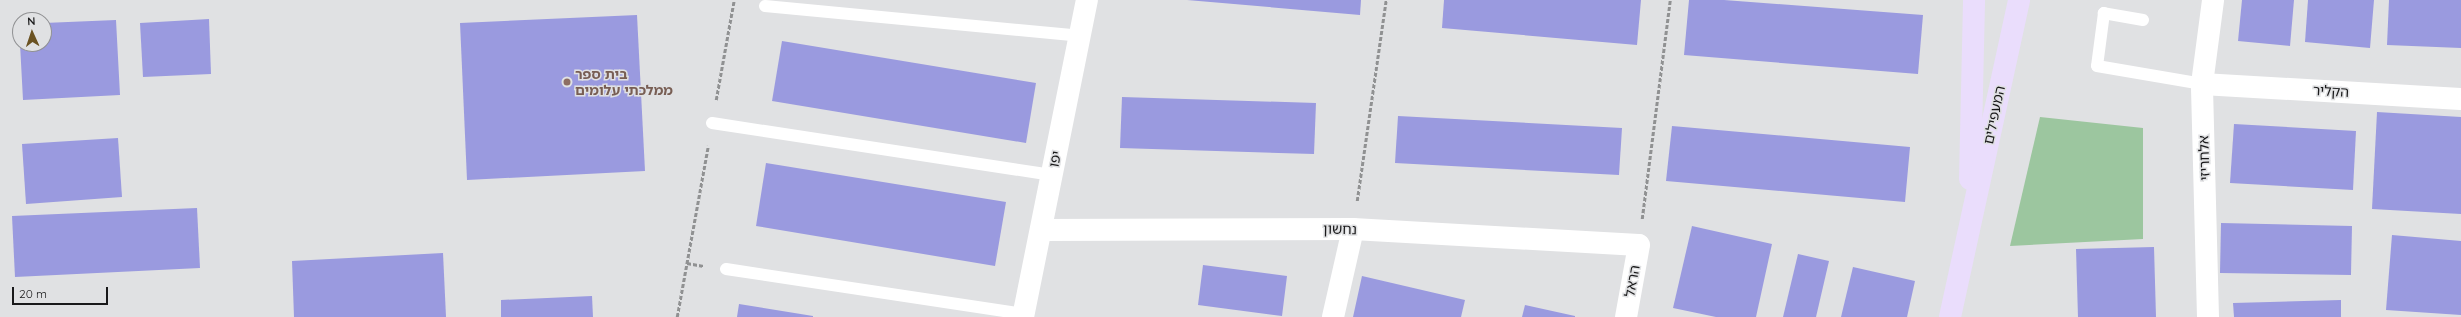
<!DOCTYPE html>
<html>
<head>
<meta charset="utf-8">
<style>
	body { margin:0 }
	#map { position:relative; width:2461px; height:317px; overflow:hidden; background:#e0e1e3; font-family:Quicksand,"Noto Sans Hebrew",sans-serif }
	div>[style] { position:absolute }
	.green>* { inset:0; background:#9cc69f }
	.building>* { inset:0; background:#9a9adf }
	.path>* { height:2.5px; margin-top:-1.25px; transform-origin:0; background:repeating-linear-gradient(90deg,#909192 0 4px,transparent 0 6px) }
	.lane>* { height:12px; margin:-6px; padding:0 6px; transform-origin:6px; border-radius:6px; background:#fff }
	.street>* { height:22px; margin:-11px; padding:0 11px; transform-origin:11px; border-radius:11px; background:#fff }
	.secondary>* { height:22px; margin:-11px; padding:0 11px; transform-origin:11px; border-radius:11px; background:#eaddfc }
	.dots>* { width:11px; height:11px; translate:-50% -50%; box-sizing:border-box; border:2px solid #e0e1e3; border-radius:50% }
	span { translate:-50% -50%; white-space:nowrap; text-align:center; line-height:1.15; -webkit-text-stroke:3px #e0e1e3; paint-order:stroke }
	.education-label { font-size:14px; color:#785e54; font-weight:700 }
	.left { translate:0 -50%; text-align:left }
	.street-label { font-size:14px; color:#19191a }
	.north { position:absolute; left:12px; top:12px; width:40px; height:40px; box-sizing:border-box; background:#e0e1e3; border:1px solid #909193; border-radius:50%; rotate:357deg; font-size:11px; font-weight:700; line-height:16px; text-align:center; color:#19191a }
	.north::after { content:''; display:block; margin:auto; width:14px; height:18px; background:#6a5222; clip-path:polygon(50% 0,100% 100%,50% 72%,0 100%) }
	.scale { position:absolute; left:12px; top:287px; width:96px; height:18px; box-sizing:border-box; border:2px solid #19191a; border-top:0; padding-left:5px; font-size:12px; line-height:14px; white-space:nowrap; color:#19191a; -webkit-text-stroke:3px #e0e1e3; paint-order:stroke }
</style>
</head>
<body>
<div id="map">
	<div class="green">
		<i style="clip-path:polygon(2040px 117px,2143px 128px,2143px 239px,2010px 246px)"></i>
	</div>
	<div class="building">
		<i style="clip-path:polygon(1187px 0,1361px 0,1360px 15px)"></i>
		<i style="clip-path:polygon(1444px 0,1641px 0,1637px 45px,1442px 28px)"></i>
		<i style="clip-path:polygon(1689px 0,1724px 0,1923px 15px,1918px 74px,1684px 55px)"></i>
		<i style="clip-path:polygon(2242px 0,2294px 0,2290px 46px,2238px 41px)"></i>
		<i style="clip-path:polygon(2308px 0,2374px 0,2370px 48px,2305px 42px)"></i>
		<i style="clip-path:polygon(2389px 0,2461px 0,2461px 48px,2387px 45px)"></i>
		<i style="clip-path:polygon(637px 15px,645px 171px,467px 180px,460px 23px)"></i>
		<i style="clip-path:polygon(209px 19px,211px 74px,143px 77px,140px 23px)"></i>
		<i style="clip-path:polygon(116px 20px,120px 95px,23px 100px,20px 44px,44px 44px,44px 23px)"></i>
		<i style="clip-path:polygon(782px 41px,1036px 83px,1026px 143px,772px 101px)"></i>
		<i style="clip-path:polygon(1122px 97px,1316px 103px,1314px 154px,1120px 148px)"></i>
		<i style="clip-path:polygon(2377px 112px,2461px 117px,2461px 214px,2372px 209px)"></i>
		<i style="clip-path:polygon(1398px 116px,1622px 128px,1619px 175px,1395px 163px)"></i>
		<i style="clip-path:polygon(2234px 124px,2356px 131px,2353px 190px,2230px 183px)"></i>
		<i style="clip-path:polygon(1672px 126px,1910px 147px,1905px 202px,1666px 181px)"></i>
		<i style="clip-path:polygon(118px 138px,122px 197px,26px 204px,22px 144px)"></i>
		<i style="clip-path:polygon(766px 163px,1006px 202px,995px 266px,756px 226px)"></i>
		<i style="clip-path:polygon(197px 208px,200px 268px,15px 277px,12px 216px)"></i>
		<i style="clip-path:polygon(2221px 223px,2352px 226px,2351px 275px,2220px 273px)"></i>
		<i style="clip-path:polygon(1692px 226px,1772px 244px,1756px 317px,1716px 317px,1673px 308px)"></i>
		<i style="clip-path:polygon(2392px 235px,2461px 241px,2461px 315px,2386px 310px)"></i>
		<i style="clip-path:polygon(2154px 247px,2156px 317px,2078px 317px,2076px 249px)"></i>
		<i style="clip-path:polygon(443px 253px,446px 317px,294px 317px,292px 261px)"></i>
		<i style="clip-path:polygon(1798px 254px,1829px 261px,1816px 317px,1783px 317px)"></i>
		<i style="clip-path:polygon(1203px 265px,1287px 276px,1282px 316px,1198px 305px)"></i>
		<i style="clip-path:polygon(1853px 267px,1915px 281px,1907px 317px,1841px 317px)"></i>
		<i style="clip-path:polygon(1362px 276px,1465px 300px,1461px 317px,1353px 317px)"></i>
		<i style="clip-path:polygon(592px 296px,593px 317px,501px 317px,501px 300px)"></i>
		<i style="clip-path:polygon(2341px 300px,2341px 317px,2234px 317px,2233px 303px)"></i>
		<i style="clip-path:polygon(739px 304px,813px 316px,813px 317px,737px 317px)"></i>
		<i style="clip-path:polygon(1525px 305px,1575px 316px,1575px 317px,1522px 317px)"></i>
	</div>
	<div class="path">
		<i style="left:716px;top:100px;width:102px;rotate:-79.8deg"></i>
		<i style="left:1357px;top:201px;width:203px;rotate:-81.8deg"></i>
		<i style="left:1642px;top:219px;width:221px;rotate:-82.7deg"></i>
		<i style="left:687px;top:263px;width:17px;rotate:10deg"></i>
		<i style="left:677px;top:317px;width:174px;rotate:-79.7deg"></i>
	</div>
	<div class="lane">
		<i style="left:765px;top:6px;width:316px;rotate:5.4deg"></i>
		<i style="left:2143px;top:20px;width:40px;rotate:-170deg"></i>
		<i style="left:2104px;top:13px;width:53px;rotate:97.5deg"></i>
		<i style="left:2097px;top:66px;width:107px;rotate:9.7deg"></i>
		<i style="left:712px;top:123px;width:344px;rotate:8.7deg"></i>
		<i style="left:726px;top:269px;width:301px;rotate:8.6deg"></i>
	</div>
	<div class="street">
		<i style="left:2202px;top:84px;width:259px;rotate:3.3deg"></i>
		<i style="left:1041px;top:230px;width:312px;rotate:-0.2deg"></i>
		<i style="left:1353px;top:229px;width:286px;rotate:3.2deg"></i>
		<i style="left:1639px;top:245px;width:73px;rotate:100.2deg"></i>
		<i style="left:1023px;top:317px;width:323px;rotate:-78.6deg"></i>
		<i style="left:1333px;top:317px;width:90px;rotate:-77.2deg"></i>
		<i style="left:2208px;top:317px;width:233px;rotate:-91.5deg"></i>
		<i style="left:2202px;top:84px;width:85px;rotate:-82.5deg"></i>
	</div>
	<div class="secondary">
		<i style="left:1970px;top:179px;width:179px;rotate:-88.7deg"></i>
		<i style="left:1950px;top:317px;width:324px;rotate:-77.7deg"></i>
	</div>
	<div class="dots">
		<i style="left:567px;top:82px;background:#8d6e63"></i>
	</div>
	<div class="education-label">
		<span class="left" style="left:575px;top:82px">בית ספר<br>ממלכתי עלומים</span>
	</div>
	<div class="street-label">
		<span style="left:2331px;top:91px;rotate:3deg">הקליר</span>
		<span style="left:1994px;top:115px;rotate:-78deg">המעפילים</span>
		<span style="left:2204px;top:158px;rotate:-92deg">אלחריזי</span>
		<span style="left:1055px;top:159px;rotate:-79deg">יפו</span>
		<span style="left:1340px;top:229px;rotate:1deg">נחשון</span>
		<span style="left:1632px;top:281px;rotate:-80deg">הראל</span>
	</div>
	<div class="north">N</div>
	<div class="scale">20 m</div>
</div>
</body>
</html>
